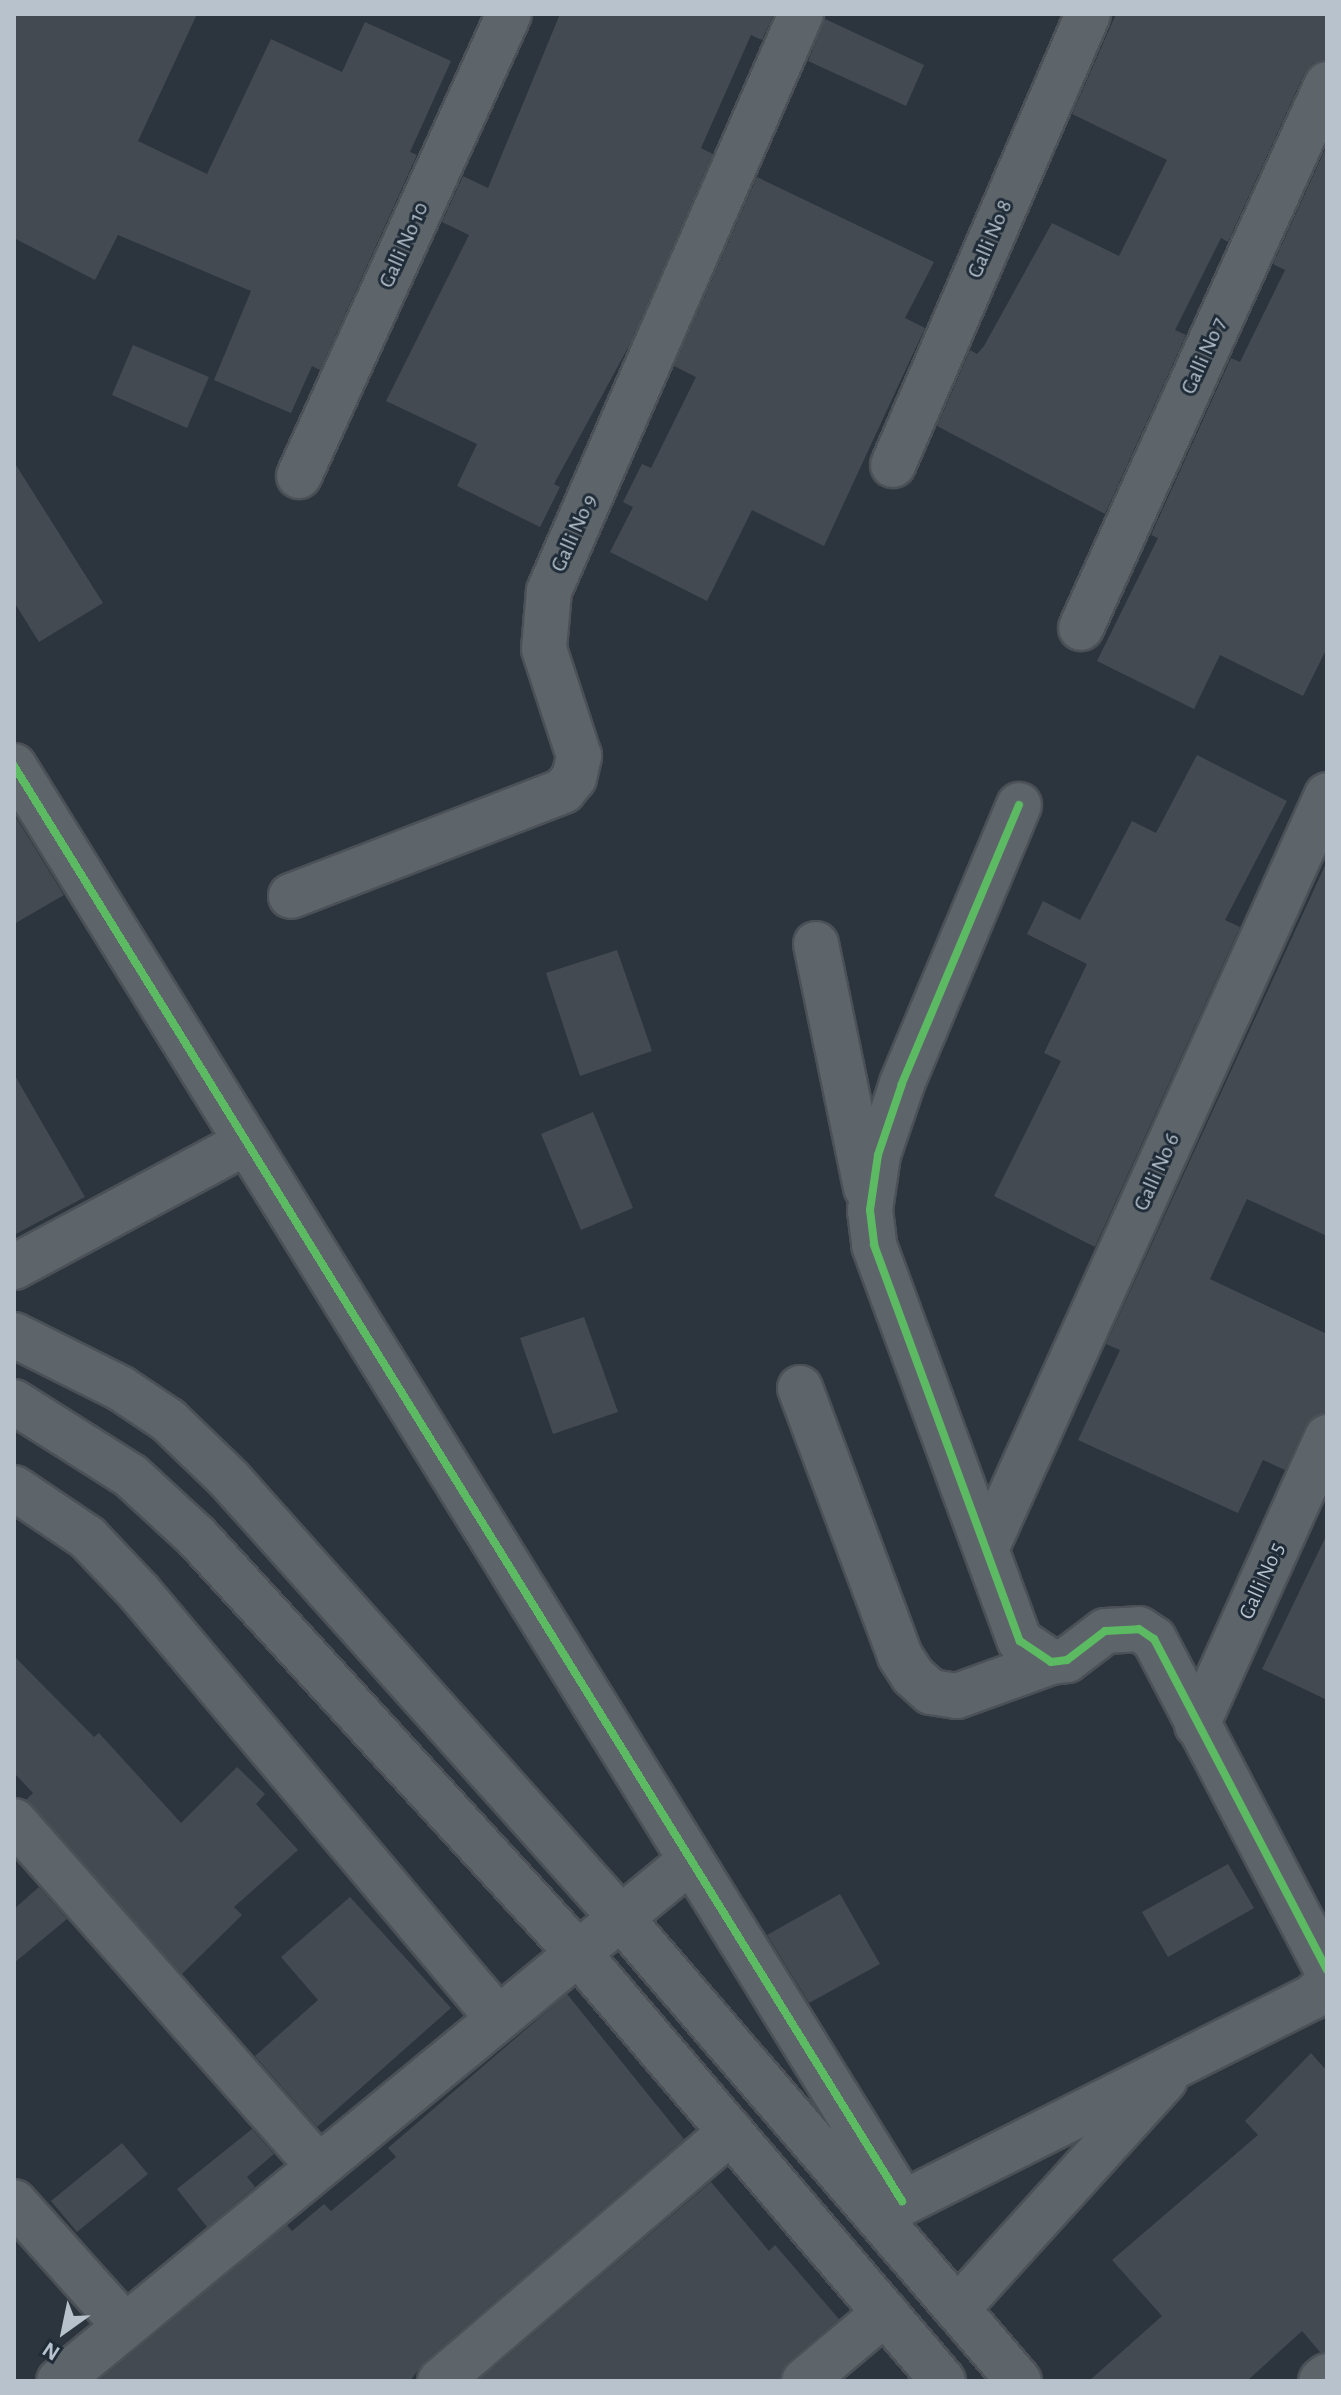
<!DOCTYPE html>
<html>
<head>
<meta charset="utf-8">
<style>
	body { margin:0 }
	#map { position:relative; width:1341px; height:2395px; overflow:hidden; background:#2c353d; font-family:"Alegreya Sans",sans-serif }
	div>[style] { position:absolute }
	.building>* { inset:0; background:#434a51 }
	.roads { filter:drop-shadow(2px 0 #4b5157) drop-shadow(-2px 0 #4b5157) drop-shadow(0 2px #4b5157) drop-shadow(0 -2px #4b5157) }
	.minor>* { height:44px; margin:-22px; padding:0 22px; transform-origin:22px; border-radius:22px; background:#5d646a }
	.cycleway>* { height:8px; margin:-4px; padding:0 4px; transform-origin:4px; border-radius:4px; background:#5cba63 }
	span { translate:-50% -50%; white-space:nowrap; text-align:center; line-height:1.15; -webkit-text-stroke:6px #1f2c38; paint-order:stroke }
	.street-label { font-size:22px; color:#b7c2cc }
	.frame { position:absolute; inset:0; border:16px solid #b7c2cc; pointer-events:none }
	.north { position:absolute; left:24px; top:2291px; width:80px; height:80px; -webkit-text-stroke:6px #1f2c38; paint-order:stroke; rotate:213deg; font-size:22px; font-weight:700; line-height:32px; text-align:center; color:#b7c2cc }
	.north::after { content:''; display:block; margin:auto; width:28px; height:36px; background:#b7c2cc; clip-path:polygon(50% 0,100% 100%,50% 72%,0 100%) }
</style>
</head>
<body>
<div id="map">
	<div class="building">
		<i style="clip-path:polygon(14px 14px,197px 14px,138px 141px,207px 174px,271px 39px,342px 72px,365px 22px,451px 61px,410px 152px,417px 155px,320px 370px,312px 366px,291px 413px,214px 380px,251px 291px,118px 235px,95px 280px,14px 238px)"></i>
		<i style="clip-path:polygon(560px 14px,774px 14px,762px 40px,751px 35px,701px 148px,713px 154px,630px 344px,554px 484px,560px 487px,540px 527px,457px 486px,477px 444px,386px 401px,469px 235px,442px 222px,463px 176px,488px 188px)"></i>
		<i style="clip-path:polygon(1116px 14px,1327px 14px,1327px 59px,1313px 63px,1304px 74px,1228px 242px,1221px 238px,1175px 330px,1186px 335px,1105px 514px,937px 426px,970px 350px,977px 354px,984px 346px,1052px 223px,1119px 256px,1167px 160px,1072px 114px)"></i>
		<i style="clip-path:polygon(825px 19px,924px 65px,906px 106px,808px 61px)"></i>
		<i style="clip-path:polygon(1327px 145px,1327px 648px,1303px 696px,1220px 655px,1194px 709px,1097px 661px,1158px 538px,1151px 535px,1231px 358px,1240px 362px,1285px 270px,1273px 264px)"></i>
		<i style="clip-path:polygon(757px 177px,934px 262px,905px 318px,925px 328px,824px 546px,752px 510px,707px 601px,610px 552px,633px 507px,623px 502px,642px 464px,651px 468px,696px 377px,674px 366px)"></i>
		<i style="clip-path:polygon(133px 345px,209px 377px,187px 428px,112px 395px)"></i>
		<i style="clip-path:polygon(14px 462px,103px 603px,39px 642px,14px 602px)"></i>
		<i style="clip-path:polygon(1197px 755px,1287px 801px,1225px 920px,1240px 927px,1095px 1247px,994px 1196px,1061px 1061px,1044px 1053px,1087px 964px,1027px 934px,1043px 901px,1080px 920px,1132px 821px,1156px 833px)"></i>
		<i style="clip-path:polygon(14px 814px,64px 895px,14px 924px)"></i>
		<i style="clip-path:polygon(1327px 861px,1327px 1236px,1247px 1199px,1210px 1279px,1327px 1334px,1327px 1412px,1305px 1426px,1285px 1470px,1263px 1460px,1238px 1513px,1078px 1440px,1120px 1350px,1106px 1344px)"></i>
		<i style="clip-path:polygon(617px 950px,652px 1051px,580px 1076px,546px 973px)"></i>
		<i style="clip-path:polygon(14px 1074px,85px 1197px,14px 1235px)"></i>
		<i style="clip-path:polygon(593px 1112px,633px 1208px,581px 1230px,541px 1134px)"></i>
		<i style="clip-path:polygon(584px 1317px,618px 1412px,553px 1434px,520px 1338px)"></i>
		<i style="clip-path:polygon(1327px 1534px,1327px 1700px,1262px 1669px)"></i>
		<i style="clip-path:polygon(14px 1656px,94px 1737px,99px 1733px,181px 1823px,237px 1767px,265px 1794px,256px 1804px,298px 1850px,234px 1907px,242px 1915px,182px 1974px,26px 1800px,33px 1793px,14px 1773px)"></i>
		<i style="clip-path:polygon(1228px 1864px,1254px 1908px,1168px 1957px,1142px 1912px)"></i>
		<i style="clip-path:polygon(39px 1887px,67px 1919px,14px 1963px,14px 1909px)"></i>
		<i style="clip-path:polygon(840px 1894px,880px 1964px,809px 2003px,767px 1935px)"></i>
		<i style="clip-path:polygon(350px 1897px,451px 2008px,317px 2127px,255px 2056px,318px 2000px,281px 1957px)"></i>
		<i style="clip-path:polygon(567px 1994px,684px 2139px,424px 2362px,410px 2381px,98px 2381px,287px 2225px,292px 2231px,324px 2204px,331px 2211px,396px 2157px,388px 2148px)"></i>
		<i style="clip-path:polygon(1311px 2053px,1327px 2071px,1327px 2352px,1320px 2352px,1302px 2331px,1247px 2381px,1089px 2381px,1162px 2316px,1112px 2260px,1258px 2135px,1245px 2121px)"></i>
		<i style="clip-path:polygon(252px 2129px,274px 2154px,247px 2177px,255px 2187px,207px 2227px,177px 2189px)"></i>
		<i style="clip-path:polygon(122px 2143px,148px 2174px,77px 2232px,51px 2201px)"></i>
		<i style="clip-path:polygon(711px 2182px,769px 2251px,775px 2245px,839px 2319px,788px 2362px,780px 2381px,478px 2381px)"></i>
	</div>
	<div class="roads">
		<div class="minor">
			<i style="left:893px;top:465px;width:491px;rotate:-66.6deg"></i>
			<i style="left:299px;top:476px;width:507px;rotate:-65.56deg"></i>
			<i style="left:1081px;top:628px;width:597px;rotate:-65.67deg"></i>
			<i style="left:14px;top:766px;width:1688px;rotate:58.25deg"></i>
			<i style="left:1019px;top:805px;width:303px;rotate:112.8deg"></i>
			<i style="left:902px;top:1084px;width:75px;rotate:108.7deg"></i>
			<i style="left:878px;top:1155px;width:56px;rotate:98.3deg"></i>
			<i style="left:870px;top:1210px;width:35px;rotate:83deg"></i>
			<i style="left:874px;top:1245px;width:422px;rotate:69.8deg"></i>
			<i style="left:1020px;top:1641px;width:37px;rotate:34deg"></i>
			<i style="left:1051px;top:1662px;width:16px;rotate:-7deg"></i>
			<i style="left:1067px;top:1660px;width:48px;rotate:-37.3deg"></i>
			<i style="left:1105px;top:1631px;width:34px;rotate:-3deg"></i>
			<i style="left:1139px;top:1629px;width:18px;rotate:34deg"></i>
			<i style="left:1154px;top:1639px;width:373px;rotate:62.4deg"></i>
			<i style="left:291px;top:896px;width:292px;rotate:-21.1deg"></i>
			<i style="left:563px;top:791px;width:17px;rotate:-50deg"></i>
			<i style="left:574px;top:778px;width:23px;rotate:-77deg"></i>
			<i style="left:579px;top:756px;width:113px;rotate:-108.1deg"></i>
			<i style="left:544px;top:649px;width:58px;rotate:-85.1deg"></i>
			<i style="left:549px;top:591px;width:630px;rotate:-66.41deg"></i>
			<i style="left:816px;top:944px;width:249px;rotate:78.4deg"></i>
			<i style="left:14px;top:1267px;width:264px;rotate:-28.2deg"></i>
			<i style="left:14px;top:1335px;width:119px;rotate:26.6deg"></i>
			<i style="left:120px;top:1388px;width:58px;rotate:33.7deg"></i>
			<i style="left:168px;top:1420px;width:85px;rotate:44deg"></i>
			<i style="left:229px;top:1479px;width:587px;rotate:48.24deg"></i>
			<i style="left:620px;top:1917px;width:612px;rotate:49.31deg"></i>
			<i style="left:800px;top:1388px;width:286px;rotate:69.5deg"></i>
			<i style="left:900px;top:1656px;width:24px;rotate:57deg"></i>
			<i style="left:913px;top:1676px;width:24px;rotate:42deg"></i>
			<i style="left:931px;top:1692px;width:26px;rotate:9deg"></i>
			<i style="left:957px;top:1696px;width:100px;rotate:-19.9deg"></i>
			<i style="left:14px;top:1402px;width:138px;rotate:32.3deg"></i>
			<i style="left:131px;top:1476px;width:90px;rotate:42.7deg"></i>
			<i style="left:197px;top:1537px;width:563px;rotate:47.52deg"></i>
			<i style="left:577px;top:1952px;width:564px;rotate:49.53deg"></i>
			<i style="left:14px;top:1488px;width:89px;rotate:34deg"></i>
			<i style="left:88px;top:1538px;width:74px;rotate:46.6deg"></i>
			<i style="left:139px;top:1592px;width:556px;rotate:49.89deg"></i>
			<i style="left:987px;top:1547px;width:825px;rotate:-65.67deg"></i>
			<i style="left:1197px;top:1725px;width:316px;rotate:-65.7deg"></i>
			<i style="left:14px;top:1821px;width:460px;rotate:48.6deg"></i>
			<i style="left:14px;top:2202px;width:166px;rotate:48.2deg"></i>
			<i style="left:877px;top:2216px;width:486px;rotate:-26.7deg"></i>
			<i style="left:1311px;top:1998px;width:21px;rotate:-41deg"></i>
			<i style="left:957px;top:2309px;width:309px;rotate:-47.8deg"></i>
			<i style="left:59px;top:2381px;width:818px;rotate:-39.49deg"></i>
			<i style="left:440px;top:2381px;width:383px;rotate:-40.6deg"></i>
			<i style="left:804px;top:2381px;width:106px;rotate:-40deg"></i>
			<i style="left:1321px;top:2381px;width:8px;rotate:-40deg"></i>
		</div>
	</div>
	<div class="cycleway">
		<i style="left:14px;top:766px;width:1688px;rotate:58.25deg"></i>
		<i style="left:1019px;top:805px;width:303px;rotate:112.8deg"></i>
		<i style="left:902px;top:1084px;width:75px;rotate:108.7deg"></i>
		<i style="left:878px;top:1155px;width:56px;rotate:98.3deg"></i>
		<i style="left:870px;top:1210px;width:35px;rotate:83deg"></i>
		<i style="left:874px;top:1245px;width:422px;rotate:69.8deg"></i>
		<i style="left:1020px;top:1641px;width:37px;rotate:34deg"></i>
		<i style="left:1051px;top:1662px;width:16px;rotate:-7deg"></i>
		<i style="left:1067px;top:1660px;width:48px;rotate:-37.3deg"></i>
		<i style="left:1105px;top:1631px;width:34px;rotate:-3deg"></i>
		<i style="left:1139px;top:1629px;width:18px;rotate:34deg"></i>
		<i style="left:1154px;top:1639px;width:373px;rotate:62.4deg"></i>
	</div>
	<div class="street-label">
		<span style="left:990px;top:239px;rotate:-67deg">Galli No 8</span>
		<span style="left:404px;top:245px;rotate:-66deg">Galli No 10</span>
		<span style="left:1204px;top:356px;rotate:-66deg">Galli No 7</span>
		<span style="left:574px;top:533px;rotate:-66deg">Galli No 9</span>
		<span style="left:1157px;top:1172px;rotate:-66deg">Galli No 6</span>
		<span style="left:1262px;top:1581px;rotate:-66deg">Galli No 5</span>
	</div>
	<div class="frame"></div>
	<div class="north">N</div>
</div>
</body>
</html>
